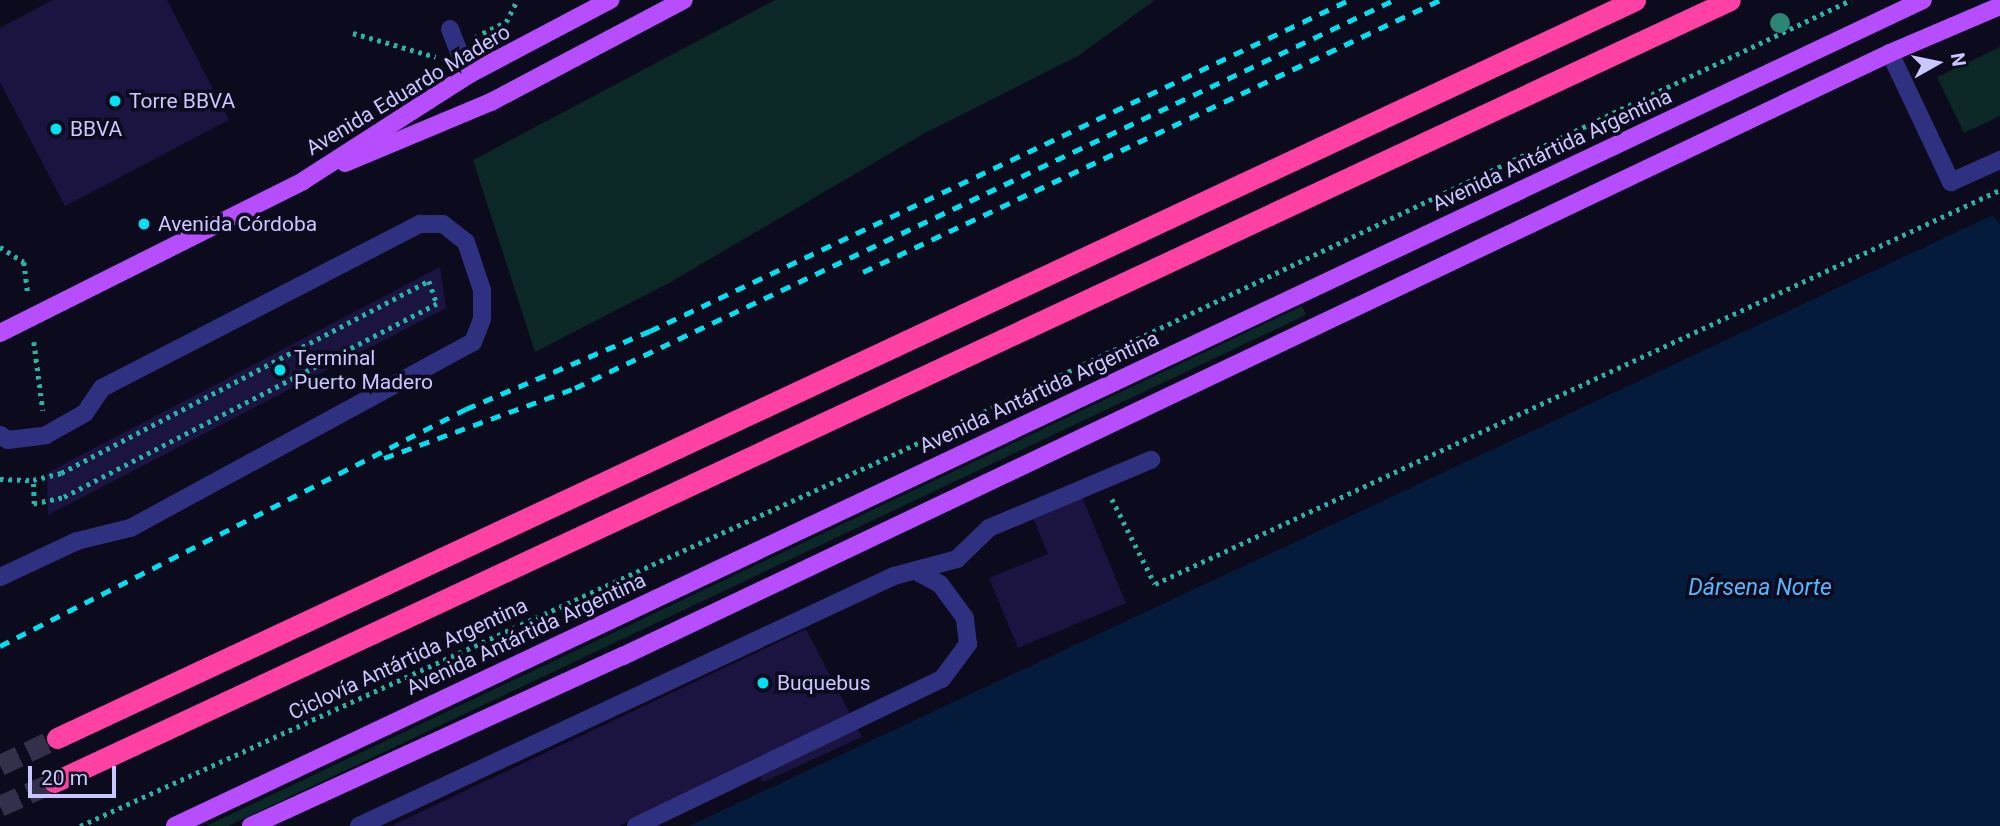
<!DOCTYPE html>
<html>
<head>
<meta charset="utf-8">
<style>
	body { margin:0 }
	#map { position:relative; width:2000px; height:826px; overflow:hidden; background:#0c0a1d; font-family:Roboto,sans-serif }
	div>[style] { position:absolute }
	.green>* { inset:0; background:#0c2826 }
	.water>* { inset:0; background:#041b3c }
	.building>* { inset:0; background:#1b1440 }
	.highway-tunnel>* { height:21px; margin-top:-10.5px; transform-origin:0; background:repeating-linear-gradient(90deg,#32304a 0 21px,transparent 0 31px) }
	.path>* { height:4.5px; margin-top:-2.25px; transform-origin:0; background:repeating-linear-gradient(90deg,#21b8a9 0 3.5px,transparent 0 8.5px) }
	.minor>* { height:18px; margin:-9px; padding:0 9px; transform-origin:9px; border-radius:9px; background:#303081 }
	.major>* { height:18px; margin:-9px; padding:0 9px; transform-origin:9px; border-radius:9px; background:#b64dff }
	.highway>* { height:21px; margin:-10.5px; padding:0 10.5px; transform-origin:10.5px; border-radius:10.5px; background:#ff41a3 }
	.rail>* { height:5px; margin-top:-2.5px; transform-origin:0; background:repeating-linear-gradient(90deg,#00e2f1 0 10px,transparent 0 19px) }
	.trees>* { width:20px; height:20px; margin:-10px; border-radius:50%; background:#2c8574 }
	.dots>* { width:19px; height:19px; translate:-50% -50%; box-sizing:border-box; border:4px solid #0c0a1d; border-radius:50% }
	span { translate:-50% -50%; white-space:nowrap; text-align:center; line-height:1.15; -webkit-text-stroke:7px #0c0a1d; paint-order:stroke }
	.street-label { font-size:21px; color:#cac6ff }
	.poi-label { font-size:21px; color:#cac6ff }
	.left { translate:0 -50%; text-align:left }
	.water-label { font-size:23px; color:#54b6ff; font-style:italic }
	.north { position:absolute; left:1902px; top:28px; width:70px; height:70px; -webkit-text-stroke:5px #0c0a1d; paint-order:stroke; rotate:81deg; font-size:19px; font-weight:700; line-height:28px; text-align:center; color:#cac6ff }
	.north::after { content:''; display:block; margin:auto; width:24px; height:32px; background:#cac6ff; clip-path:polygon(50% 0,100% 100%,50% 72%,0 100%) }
	.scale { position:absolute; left:28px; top:766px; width:88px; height:32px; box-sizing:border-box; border:4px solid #cac6ff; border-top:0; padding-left:9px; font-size:21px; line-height:24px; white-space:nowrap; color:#cac6ff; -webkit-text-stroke:5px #0c0a1d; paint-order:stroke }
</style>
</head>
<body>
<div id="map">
	<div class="green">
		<i style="clip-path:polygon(775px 0,1155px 0,1078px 56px,925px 133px,669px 283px,535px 352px,473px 160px)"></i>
		<i style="clip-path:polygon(2000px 47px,2000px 116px,1964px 133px,1937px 77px)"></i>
		<i style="clip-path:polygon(1302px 306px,1306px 315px,228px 826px,206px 826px)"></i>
	</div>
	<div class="water">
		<i style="clip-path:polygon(1993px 215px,2000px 224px,2000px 826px,689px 826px)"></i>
	</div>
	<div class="building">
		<i style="clip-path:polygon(53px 0,167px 0,229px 120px,65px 206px,0 82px,0 28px)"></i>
		<i style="clip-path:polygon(440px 267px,446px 308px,48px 515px,47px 473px)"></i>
		<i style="clip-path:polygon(1082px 497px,1126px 603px,1018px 648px,989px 578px,1048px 554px,1033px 518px)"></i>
		<i style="clip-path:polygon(806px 629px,862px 737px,763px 782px,754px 761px,619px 826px,391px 826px)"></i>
	</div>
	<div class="highway-tunnel">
		<i style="left:0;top:765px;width:63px;rotate:-25.3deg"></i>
		<i style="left:0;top:806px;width:59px;rotate:-24deg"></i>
	</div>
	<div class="path">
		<i style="left:353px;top:33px;width:86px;rotate:16.1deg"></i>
		<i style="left:475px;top:37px;width:34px;rotate:-26deg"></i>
		<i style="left:506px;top:22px;width:25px;rotate:-63deg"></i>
		<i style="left:0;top:247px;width:28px;rotate:32deg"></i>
		<i style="left:24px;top:262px;width:33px;rotate:83deg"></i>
		<i style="left:34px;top:342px;width:69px;rotate:82.5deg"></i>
		<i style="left:0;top:479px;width:33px;rotate:2deg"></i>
		<i style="left:33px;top:480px;width:29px;rotate:-14deg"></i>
		<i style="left:61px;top:473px;width:415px;rotate:-27.6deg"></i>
		<i style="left:429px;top:281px;width:24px;rotate:71deg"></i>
		<i style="left:437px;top:304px;width:422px;rotate:152.6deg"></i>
		<i style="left:62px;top:498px;width:29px;rotate:168deg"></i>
		<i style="left:34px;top:504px;width:24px;rotate:-92deg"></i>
		<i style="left:1112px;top:499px;width:95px;rotate:63.2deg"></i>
		<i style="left:1155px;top:584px;width:932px;rotate:-25deg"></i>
		<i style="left:80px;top:826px;width:900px;rotate:-24.54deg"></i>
		<i style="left:899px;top:452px;width:1054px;rotate:-25.4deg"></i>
	</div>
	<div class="minor">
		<i style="left:450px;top:29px;width:49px;rotate:68.6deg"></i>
		<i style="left:1890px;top:53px;width:143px;rotate:64.7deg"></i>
		<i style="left:1951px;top:182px;width:54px;rotate:-24.2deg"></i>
		<i style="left:0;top:435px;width:9px;rotate:32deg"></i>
		<i style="left:8px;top:440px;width:38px;rotate:-7deg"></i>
		<i style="left:46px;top:435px;width:45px;rotate:-29.4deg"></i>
		<i style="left:85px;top:413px;width:30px;rotate:-56deg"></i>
		<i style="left:102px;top:388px;width:358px;rotate:-27.3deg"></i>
		<i style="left:420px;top:224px;width:23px"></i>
		<i style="left:443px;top:224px;width:29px;rotate:38deg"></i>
		<i style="left:466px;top:242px;width:51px;rotate:71.6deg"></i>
		<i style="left:482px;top:290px;width:29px;rotate:90deg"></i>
		<i style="left:482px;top:319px;width:25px;rotate:111deg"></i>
		<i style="left:473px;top:342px;width:390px;rotate:151.5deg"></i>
		<i style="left:130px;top:528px;width:55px;rotate:166.2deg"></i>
		<i style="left:77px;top:541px;width:85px;rotate:154.9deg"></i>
		<i style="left:359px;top:826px;width:591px;rotate:-25.05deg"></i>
		<i style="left:894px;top:576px;width:65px;rotate:-15.1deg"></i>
		<i style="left:957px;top:559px;width:45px;rotate:-44.1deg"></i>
		<i style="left:989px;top:528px;width:176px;rotate:-22.8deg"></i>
		<i style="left:636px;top:826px;width:339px;rotate:-25.7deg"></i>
		<i style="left:942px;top:679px;width:44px;rotate:-53.4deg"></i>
		<i style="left:968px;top:644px;width:26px;rotate:-97deg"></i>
		<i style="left:965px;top:618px;width:42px;rotate:-126.3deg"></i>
		<i style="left:940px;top:584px;width:24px;rotate:-152deg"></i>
	</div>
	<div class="major">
		<i style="left:345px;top:163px;width:158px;rotate:-22.7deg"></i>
		<i style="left:491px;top:102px;width:218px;rotate:-27.9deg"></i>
		<i style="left:0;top:333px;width:339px;rotate:-26.6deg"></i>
		<i style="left:303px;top:181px;width:196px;rotate:-32.7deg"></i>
		<i style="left:468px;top:75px;width:161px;rotate:-27.8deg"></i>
		<i style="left:175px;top:826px;width:1933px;rotate:-25.29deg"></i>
		<i style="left:251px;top:826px;width:409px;rotate:-24.6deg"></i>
		<i style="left:623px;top:656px;width:1403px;rotate:-25.45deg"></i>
		<i style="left:1890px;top:53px;width:120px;rotate:-23.1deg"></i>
	</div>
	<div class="highway">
		<i style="left:57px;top:738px;width:1742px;rotate:-25.06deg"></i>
		<i style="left:54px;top:782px;width:1849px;rotate:-25.01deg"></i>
	</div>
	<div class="rail">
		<i style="left:863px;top:272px;width:638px;rotate:-25.24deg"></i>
		<i style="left:384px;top:458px;width:203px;rotate:-20.1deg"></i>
		<i style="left:575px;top:388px;width:906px;rotate:-25.35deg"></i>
		<i style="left:0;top:646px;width:523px;rotate:-26.96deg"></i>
		<i style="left:466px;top:409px;width:200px;rotate:-23deg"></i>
		<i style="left:650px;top:331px;width:773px;rotate:-25.34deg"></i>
	</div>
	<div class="trees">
		<i style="left:1780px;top:23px"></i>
	</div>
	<div class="dots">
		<i style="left:115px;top:101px;background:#00e2f1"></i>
		<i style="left:56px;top:129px;background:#00e2f1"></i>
		<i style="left:144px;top:224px;background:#00e2f1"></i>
		<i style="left:280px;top:370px;background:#00e2f1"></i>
		<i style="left:763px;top:683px;background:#00e2f1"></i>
	</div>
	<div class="street-label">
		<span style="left:408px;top:90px;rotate:-31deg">Avenida Eduardo Madero</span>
		<span style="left:1552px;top:150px;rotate:-25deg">Avenida Antártida Argentina</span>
		<span style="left:1039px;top:392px;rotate:-25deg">Avenida Antártida Argentina</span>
		<span style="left:526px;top:634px;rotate:-25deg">Avenida Antártida Argentina</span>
		<span style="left:408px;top:659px;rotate:-25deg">Ciclovía Antártida Argentina</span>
	</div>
	<div class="poi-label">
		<span class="left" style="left:129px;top:101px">Torre BBVA</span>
		<span class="left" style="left:70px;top:129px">BBVA</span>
		<span class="left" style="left:158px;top:224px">Avenida Córdoba</span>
		<span class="left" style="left:294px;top:370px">Terminal<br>Puerto Madero</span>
		<span class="left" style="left:777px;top:683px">Buquebus</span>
	</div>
	<div class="water-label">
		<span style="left:1760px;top:588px">Dársena Norte</span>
	</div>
	<div class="north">N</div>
	<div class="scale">20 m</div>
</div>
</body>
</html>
